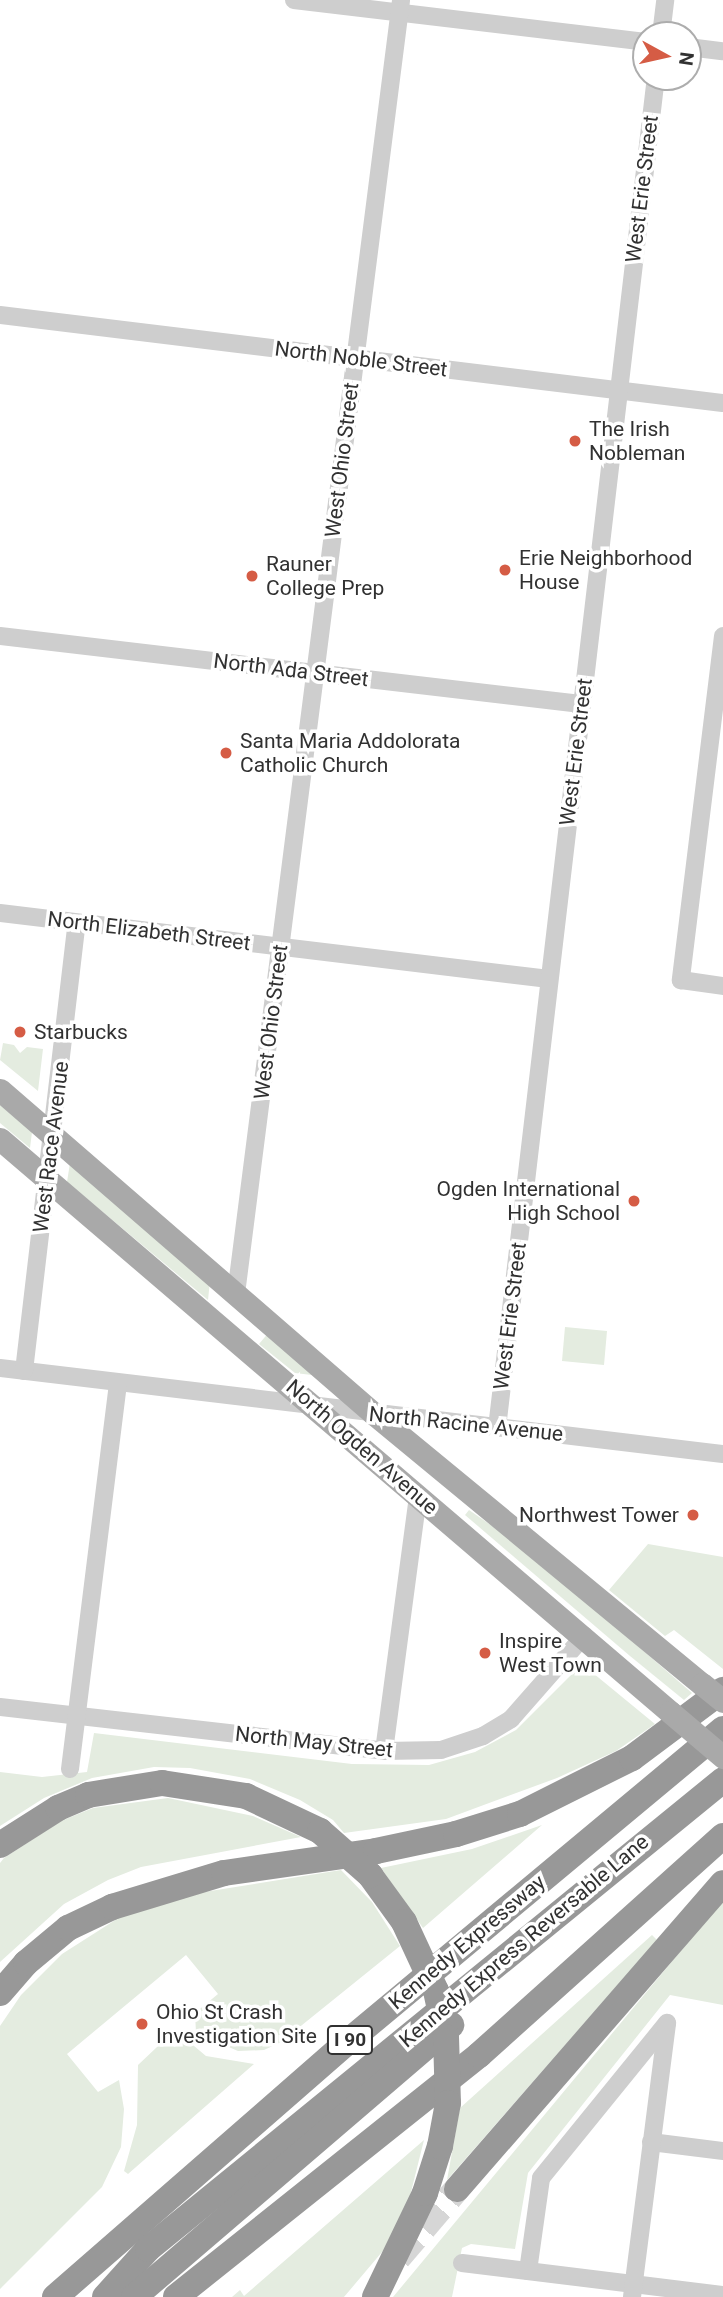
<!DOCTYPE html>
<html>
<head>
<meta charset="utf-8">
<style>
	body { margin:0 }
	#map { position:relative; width:723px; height:2297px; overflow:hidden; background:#fff; font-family:Roboto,sans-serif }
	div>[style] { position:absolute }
	.green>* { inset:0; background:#e4ece0 }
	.highway-tunnel>* { height:26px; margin-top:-13px; transform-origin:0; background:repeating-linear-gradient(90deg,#d6d6d6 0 26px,transparent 0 39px) }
	.minor>* { height:18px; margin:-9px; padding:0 9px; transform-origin:9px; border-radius:9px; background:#cecece }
	.major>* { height:23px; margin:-11.5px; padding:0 11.5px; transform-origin:11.5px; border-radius:11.5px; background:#a9a9a9 }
	.highway>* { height:26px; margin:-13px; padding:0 13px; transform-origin:13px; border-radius:13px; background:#989898 }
	.major-bridge>* { height:23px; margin:-11.5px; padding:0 11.5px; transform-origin:11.5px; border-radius:11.5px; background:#a9a9a9 }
	.highway-bridge>* { height:26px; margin:-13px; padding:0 13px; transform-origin:13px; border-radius:13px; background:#989898 }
	.dots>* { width:19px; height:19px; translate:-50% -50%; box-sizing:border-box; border:4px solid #fff; border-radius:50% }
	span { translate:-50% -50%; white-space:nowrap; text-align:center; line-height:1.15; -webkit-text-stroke:7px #fff; paint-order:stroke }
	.shield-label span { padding:2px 5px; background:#fff; border:2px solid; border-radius:5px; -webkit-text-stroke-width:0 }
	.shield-label { font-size:19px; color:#313131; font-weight:700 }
	.street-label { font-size:21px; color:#313131 }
	.poi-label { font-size:21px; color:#313131 }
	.left { translate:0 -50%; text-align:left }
	.right { translate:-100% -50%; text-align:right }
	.north { position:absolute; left:632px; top:21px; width:70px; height:70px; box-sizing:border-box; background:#fff; border:2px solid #adadad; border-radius:50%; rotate:98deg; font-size:19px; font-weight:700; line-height:28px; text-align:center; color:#313131 }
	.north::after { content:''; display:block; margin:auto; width:24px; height:32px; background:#d55c45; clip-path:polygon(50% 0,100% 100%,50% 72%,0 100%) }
</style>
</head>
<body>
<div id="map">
	<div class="green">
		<i style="clip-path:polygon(3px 1043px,14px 1045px,20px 1053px,27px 1047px,43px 1049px,38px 1091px,0 1060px)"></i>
		<i style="clip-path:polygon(0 1105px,32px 1132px,30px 1148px,0 1123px)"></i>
		<i style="clip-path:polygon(70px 1163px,210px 1281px,208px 1300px,67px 1182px)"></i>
		<i style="clip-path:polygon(565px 1327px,607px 1331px,604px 1365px,562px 1361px)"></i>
		<i style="clip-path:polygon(270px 1331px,320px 1376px,295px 1373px,259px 1344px)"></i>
		<i style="clip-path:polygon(469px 1510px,527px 1550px,692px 1693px,684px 1700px,630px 1656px,465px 1515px)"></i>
		<i style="clip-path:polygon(648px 1544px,723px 1557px,723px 1669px,674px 1630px,665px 1636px,609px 1590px)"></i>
		<i style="clip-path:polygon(582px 1664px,655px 1724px,616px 1751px,557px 1778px,446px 1819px,344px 1833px,333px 1820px,300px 1800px,250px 1779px,190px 1768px,154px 1767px,92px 1778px,44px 1798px,0 1826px,0 1772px,42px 1777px,87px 1772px,94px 1733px,352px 1764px,429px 1765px,475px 1752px,516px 1730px)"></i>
		<i style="clip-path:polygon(168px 1798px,253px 1816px,301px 1837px,141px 1867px,108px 1880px,64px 1904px,0 1962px,0 1863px,4px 1858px,61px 1821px,93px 1808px)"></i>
		<i style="clip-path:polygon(542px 1825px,423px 1928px,381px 1868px,472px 1849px)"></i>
		<i style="clip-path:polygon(341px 1870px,372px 1902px,400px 1946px,281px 2042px,264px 2050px,238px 2051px,196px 2033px,195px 2013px,218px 1994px,186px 1955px,67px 2054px,98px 2092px,119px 2080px,124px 2109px,121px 2147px,102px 2187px,0 2289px,0 2026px,21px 1995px,62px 1954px,120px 1917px,204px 1892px)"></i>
		<i style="clip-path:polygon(723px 1900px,723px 2005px,670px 1995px,528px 2173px,515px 2249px,471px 2244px,462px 2248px,452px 2297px,393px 2297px)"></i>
		<i style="clip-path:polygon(652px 1935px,657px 1940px,447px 2180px,460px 2108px)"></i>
		<i style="clip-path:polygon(175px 2030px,206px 2056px,254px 2064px,128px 2174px,124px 2171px,137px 2125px,138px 2065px)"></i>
		<i style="clip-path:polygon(424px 2140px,409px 2200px,393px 2239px,344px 2297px,232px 2297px,240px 2290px,244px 2296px)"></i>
	</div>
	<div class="highway-tunnel">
		<i style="left:398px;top:2258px;width:91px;rotate:-49.5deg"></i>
	</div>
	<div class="minor">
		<i style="left:294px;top:0;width:354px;rotate:6.8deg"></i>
		<i style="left:661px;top:35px;width:35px;rotate:-83deg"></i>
		<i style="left:688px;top:47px;width:35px;rotate:7deg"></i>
		<i style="left:0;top:315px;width:728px;rotate:6.94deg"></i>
		<i style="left:0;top:636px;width:585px;rotate:6.68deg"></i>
		<i style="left:723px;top:636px;width:347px;rotate:97deg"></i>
		<i style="left:681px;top:980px;width:42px;rotate:8.1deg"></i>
		<i style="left:0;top:913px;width:553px;rotate:6.86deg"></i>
		<i style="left:236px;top:1294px;width:1304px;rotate:-82.73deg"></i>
		<i style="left:0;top:1368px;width:728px;rotate:6.78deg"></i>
		<i style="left:24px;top:1371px;width:451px;rotate:-83.3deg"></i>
		<i style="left:497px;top:1428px;width:1360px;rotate:-83.29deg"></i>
		<i style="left:0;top:1707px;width:387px;rotate:6.5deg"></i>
		<i style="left:384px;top:1751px;width:57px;rotate:-1deg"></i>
		<i style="left:441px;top:1750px;width:44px;rotate:-18.4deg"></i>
		<i style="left:483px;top:1736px;width:33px;rotate:-31deg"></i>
		<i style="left:511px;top:1719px;width:111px;rotate:-48.7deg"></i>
		<i style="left:384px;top:1751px;width:257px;rotate:-82.4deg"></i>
		<i style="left:70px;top:1769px;width:389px;rotate:-82.9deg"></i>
		<i style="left:651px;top:2142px;width:73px;rotate:7.1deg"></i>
		<i style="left:462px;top:2263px;width:263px;rotate:7deg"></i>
		<i style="left:528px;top:2271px;width:94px;rotate:-82deg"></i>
		<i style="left:541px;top:2178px;width:200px;rotate:-50.9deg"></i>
		<i style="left:632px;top:2297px;width:276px;rotate:-82.7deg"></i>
	</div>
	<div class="major">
		<i style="left:0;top:1090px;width:495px;rotate:40.9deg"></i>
		<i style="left:374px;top:1414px;width:425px;rotate:39.5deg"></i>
		<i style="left:0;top:1139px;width:882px;rotate:40.54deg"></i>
	</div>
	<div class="highway">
		<i style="left:0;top:1845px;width:69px;rotate:-32.5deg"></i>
		<i style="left:58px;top:1808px;width:33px;rotate:-23deg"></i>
		<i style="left:88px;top:1795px;width:75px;rotate:-9.2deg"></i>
		<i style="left:162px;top:1783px;width:85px;rotate:8.8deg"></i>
		<i style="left:246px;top:1796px;width:82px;rotate:25.3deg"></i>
		<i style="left:370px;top:1875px;width:58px;rotate:54.1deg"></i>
		<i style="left:0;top:1993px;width:40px;rotate:-49deg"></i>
		<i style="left:26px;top:1963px;width:55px;rotate:-39.8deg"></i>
		<i style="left:68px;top:1928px;width:49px;rotate:-25.5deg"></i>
		<i style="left:112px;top:1907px;width:117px;rotate:-16.9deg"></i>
		<i style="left:224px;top:1873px;width:154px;rotate:-8.2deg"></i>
		<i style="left:376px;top:1851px;width:82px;rotate:-12deg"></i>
		<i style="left:456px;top:1834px;width:67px;rotate:-17.4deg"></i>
		<i style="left:520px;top:1814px;width:125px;rotate:-26.6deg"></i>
		<i style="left:632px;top:1758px;width:114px;rotate:-36.8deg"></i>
		<i style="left:457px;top:2189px;width:405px;rotate:-49deg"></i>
		<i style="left:55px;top:2297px;width:385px;rotate:-41.1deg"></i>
		<i style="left:345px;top:2044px;width:492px;rotate:-39.8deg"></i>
		<i style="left:105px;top:2297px;width:64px;rotate:-48.1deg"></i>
		<i style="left:148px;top:2249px;width:742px;rotate:-39.2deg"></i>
		<i style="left:134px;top:2297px;width:418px;rotate:-40.6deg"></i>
		<i style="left:176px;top:2297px;width:388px;rotate:-38.6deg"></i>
		<i style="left:479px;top:2055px;width:328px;rotate:-41.9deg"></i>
		<i style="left:375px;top:2297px;width:115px;rotate:-64.3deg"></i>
		<i style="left:425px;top:2193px;width:49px;rotate:-72.3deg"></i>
	</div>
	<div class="major-bridge">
		<i style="left:702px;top:1684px;width:27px;rotate:39deg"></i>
		<i style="left:670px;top:1712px;width:70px;rotate:40.3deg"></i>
	</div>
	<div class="highway-bridge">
		<i style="left:320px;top:1831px;width:67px;rotate:41.3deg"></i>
		<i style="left:404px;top:1922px;width:76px;rotate:65.1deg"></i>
		<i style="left:436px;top:1991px;width:47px;rotate:77.7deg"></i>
		<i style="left:446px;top:2037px;width:66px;rotate:88.3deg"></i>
		<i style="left:448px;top:2103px;width:44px;rotate:100.5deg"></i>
	</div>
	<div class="dots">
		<i style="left:575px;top:441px;background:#d55c45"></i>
		<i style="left:505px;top:570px;background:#d55c45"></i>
		<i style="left:252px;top:576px;background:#d55c45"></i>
		<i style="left:226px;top:753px;background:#d55c45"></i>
		<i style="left:20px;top:1032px;background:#d55c45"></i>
		<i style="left:634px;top:1201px;background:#d55c45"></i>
		<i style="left:693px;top:1515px;background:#d55c45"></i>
		<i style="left:485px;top:1653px;background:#d55c45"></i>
		<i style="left:142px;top:2024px;background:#d55c45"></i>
	</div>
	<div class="shield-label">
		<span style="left:350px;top:2040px">I 90</span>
	</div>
	<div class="street-label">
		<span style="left:642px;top:189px;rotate:-83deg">West Erie Street</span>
		<span style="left:361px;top:359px;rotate:7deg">North Noble Street</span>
		<span style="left:342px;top:460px;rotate:-83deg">West Ohio Street</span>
		<span style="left:291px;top:670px;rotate:7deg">North Ada Street</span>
		<span style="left:576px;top:752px;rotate:-83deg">West Erie Street</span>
		<span style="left:149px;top:931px;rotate:7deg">North Elizabeth Street</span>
		<span style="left:271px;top:1022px;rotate:-83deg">West Ohio Street</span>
		<span style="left:51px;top:1147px;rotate:-83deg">West Race Avenue</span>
		<span style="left:510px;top:1316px;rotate:-83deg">West Erie Street</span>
		<span style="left:466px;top:1424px;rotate:6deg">North Racine Avenue</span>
		<span style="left:362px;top:1447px;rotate:41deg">North Ogden Avenue</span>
		<span style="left:314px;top:1742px;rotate:6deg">North May Street</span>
		<span style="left:524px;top:1941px;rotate:-40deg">Kennedy Express Reversable Lane</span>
		<span style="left:467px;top:1942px;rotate:-40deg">Kennedy Expressway</span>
	</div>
	<div class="poi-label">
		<span class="left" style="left:589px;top:441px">The Irish<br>Nobleman</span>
		<span class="left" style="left:519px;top:570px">Erie Neighborhood<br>House</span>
		<span class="left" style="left:266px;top:576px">Rauner<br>College Prep</span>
		<span class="left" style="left:240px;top:753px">Santa Maria Addolorata<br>Catholic Church</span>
		<span class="left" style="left:34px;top:1032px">Starbucks</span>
		<span class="right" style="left:620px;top:1201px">Ogden International<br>High School</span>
		<span class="right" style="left:679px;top:1515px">Northwest Tower</span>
		<span class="left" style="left:499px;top:1653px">Inspire<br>West Town</span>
		<span class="left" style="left:156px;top:2024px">Ohio St Crash<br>Investigation Site</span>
	</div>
	<div class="north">N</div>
</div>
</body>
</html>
